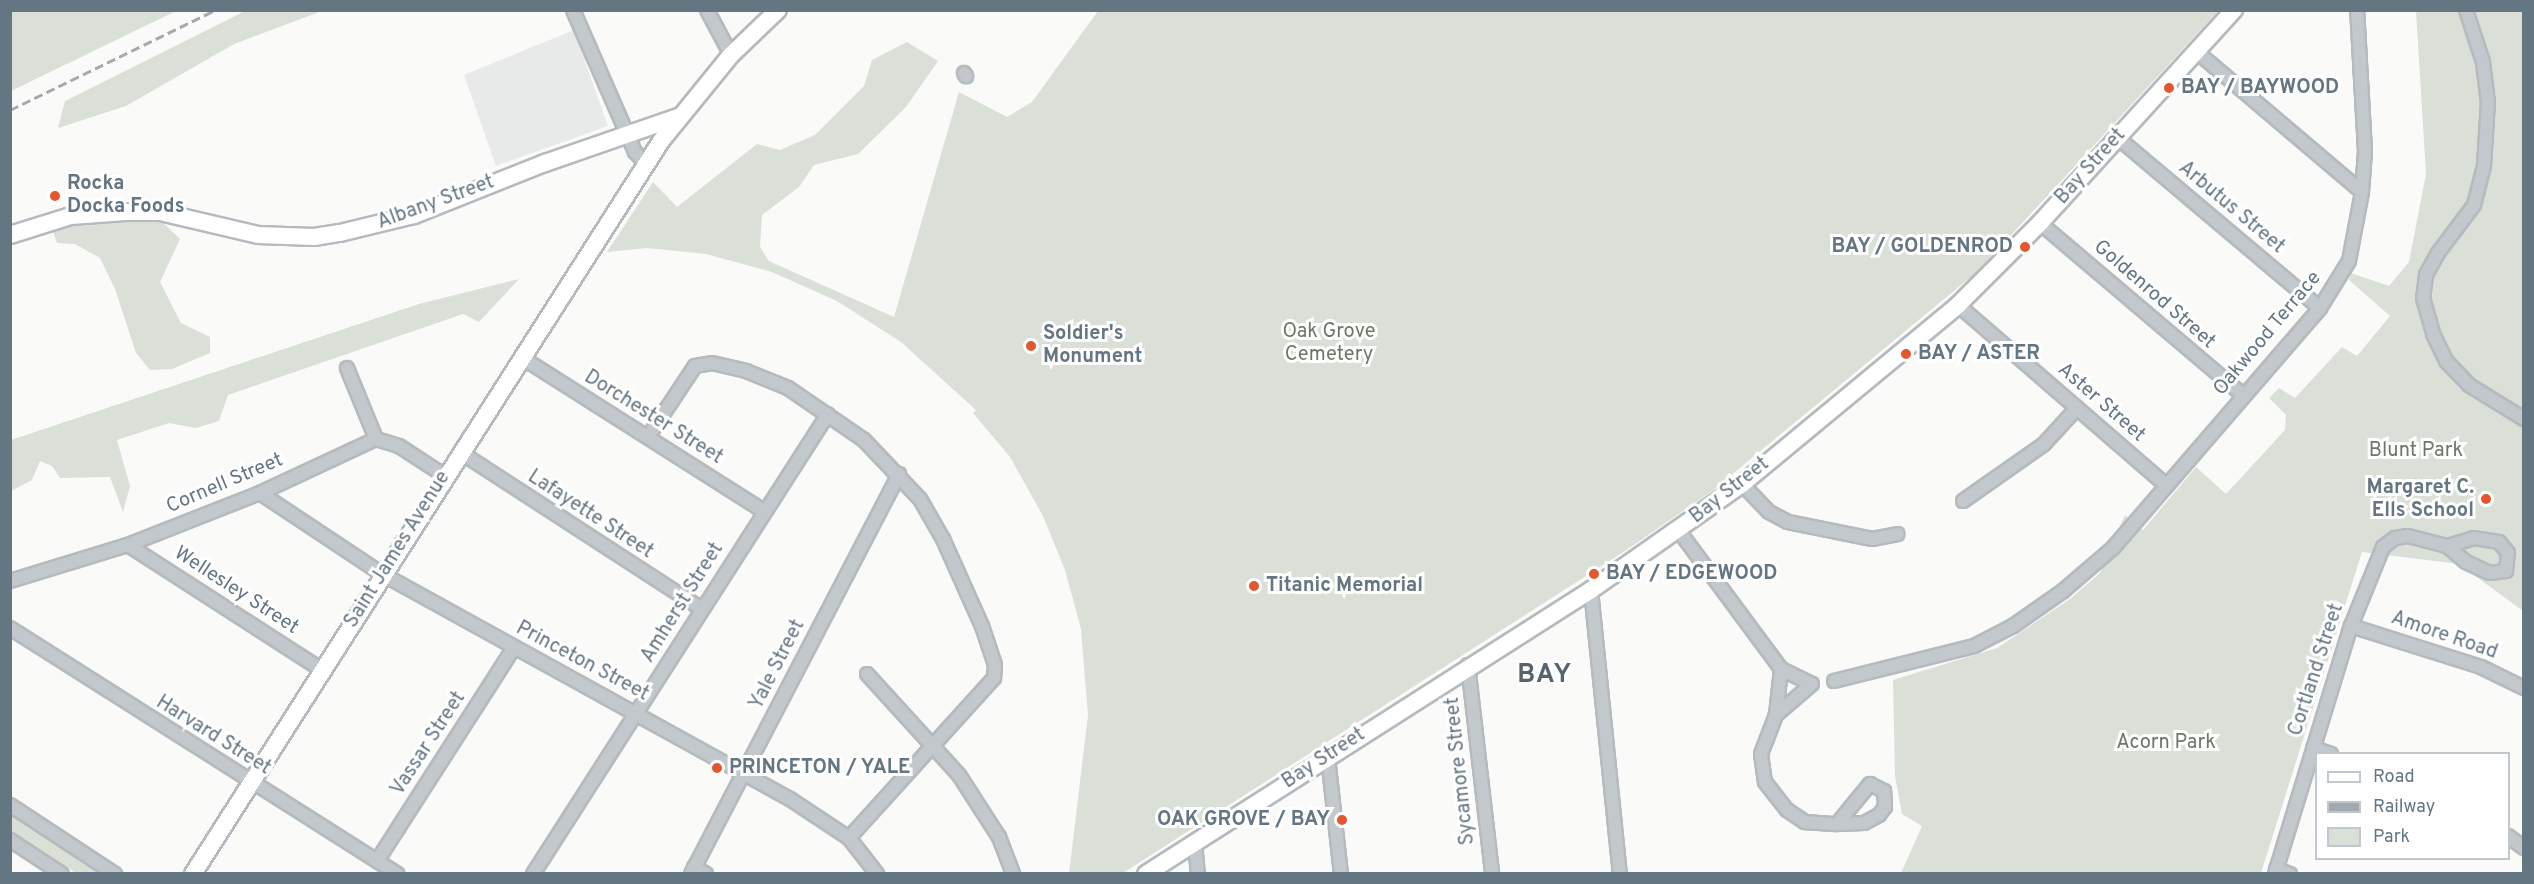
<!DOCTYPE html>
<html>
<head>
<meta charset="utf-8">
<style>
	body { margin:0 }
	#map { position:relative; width:2534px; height:884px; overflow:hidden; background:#fafaf8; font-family:Overpass,sans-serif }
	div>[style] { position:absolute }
	.built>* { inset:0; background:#e8e9e9 }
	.green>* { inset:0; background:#dadfd7 }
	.roads { filter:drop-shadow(2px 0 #b5babe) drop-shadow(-2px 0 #b5babe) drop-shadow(0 2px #b5babe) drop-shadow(0 -2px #b5babe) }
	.minor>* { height:12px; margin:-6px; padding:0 6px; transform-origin:6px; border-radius:6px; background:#c3c8cc }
	.major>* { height:16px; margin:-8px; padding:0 8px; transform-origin:8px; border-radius:8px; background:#fff }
	.rail>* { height:3px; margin-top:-1.5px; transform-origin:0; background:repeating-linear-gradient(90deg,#a2aab0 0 9px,transparent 0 13.5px) }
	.dots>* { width:16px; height:16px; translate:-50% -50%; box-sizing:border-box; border:3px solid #fff; border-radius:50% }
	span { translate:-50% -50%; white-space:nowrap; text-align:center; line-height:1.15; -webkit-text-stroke:6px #fff; paint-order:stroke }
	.poi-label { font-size:20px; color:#657683; font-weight:700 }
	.left { translate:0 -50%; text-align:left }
	.right { translate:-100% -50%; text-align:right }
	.street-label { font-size:20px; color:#657683 }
	.park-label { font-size:20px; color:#687a64 }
	.district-label { font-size:26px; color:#57646e; font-weight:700; letter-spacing:1.5px }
	.frame { position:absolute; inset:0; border:12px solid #657683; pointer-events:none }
	.legend { position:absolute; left:2315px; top:752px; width:195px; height:108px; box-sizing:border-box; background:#fff; border:2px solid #c1c8cd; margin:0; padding:8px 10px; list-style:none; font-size:18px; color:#657683 }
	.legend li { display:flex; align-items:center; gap:12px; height:30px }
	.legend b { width:30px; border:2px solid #c1c8cd }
</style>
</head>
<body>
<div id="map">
	<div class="built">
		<i style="clip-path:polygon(574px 30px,608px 126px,496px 166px,464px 75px)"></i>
	</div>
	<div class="green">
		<i style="clip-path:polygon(11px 10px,176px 10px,176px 11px,11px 91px)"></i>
		<i style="clip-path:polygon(245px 11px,322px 11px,234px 44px,126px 106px,58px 128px,65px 101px)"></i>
		<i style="clip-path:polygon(1098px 11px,1098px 10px,2218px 11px,1978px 271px,1712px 491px,1625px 551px,1123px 873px,1069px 874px,1088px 715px,1081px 629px,1065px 570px,1043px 516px,1010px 457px,973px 413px,976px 410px,901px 342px,837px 301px,772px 272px,706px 254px,647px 248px,607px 252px,653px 182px,677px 207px,757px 144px,780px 150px,815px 135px,864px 86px,872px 60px,907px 42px,938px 61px,906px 107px,858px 154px,814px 165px,799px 187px,762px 215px,760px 247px,769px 261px,894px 317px,959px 92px,1007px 117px,1032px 102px)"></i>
		<i style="clip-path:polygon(2416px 11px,2523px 11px,2523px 611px,2459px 564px,2362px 552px,2261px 873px,1901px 873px,1922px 826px,1902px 814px,1895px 776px,1893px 680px,1997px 648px,2070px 599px,2100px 573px,2125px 515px,2143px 530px,2196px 467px,2226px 494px,2285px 430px,2286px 415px,2269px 398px,2279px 388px,2295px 398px,2342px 347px,2357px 356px,2390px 316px,2349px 280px,2351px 273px,2389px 286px,2409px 262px,2426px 174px)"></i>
		<i style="clip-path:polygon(106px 220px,161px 221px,180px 239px,160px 282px,181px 323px,210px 337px,210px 353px,172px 369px,150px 370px,136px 353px,115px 289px,100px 258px,75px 244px,57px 243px,51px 226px)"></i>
		<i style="clip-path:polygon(519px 279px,479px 322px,463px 314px,228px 395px,219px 421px,196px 428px,169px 423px,117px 440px,130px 486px,123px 512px,110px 477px,60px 478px,52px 466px,40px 461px,32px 480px,11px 491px,11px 440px,419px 304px)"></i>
		<i style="clip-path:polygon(10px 812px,107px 873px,76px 873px,11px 832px)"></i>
	</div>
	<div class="roads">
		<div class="minor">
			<i style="left:573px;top:10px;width:155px;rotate:66.4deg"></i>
			<i style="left:635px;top:152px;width:16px;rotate:47deg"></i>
			<i style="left:707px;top:10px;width:51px;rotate:61.9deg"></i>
			<i style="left:2466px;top:10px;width:55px;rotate:71.9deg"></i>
			<i style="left:2483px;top:62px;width:39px;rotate:83deg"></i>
			<i style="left:2488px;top:101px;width:65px;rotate:93.5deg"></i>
			<i style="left:2484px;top:166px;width:40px;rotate:104.4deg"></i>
			<i style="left:2474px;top:205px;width:60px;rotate:126.9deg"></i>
			<i style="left:2438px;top:253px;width:25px;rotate:119deg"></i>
			<i style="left:2426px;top:275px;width:23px;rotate:97deg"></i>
			<i style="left:2423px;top:298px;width:37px;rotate:74deg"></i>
			<i style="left:2433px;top:334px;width:30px;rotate:64deg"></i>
			<i style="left:2446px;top:361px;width:33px;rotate:46deg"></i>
			<i style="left:2469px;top:385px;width:65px;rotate:31.7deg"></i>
			<i style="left:2197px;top:52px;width:216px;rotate:40.3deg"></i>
			<i style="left:964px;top:73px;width:4px;rotate:56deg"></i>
			<i style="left:2118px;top:138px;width:264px;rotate:40.1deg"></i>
			<i style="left:2040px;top:223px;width:266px;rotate:40.3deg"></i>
			<i style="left:1958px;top:305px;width:274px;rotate:40.9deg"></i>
			<i style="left:521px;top:357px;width:288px;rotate:32.4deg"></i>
			<i style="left:347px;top:368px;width:77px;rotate:67.8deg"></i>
			<i style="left:648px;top:437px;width:85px;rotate:-56.5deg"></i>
			<i style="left:695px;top:366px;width:17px;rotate:-10deg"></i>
			<i style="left:712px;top:363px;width:35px;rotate:13deg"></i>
			<i style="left:746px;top:371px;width:45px;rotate:22deg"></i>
			<i style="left:788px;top:388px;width:92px;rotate:34.4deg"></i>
			<i style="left:864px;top:440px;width:81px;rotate:46.5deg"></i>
			<i style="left:920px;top:499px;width:46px;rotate:60.1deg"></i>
			<i style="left:943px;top:539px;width:95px;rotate:65.9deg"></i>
			<i style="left:982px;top:626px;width:41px;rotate:71.6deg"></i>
			<i style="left:995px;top:665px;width:13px;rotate:94deg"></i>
			<i style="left:994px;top:678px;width:216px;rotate:132.2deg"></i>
			<i style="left:460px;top:452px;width:286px;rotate:33deg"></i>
			<i style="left:1742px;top:484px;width:39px;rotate:46deg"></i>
			<i style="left:1769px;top:512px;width:21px;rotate:28deg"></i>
			<i style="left:1788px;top:522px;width:86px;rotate:11.4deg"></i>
			<i style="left:1872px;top:539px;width:26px;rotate:-11deg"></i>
			<i style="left:260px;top:493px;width:146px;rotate:33.6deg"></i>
			<i style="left:382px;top:574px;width:466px;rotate:28.9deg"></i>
			<i style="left:790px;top:799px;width:71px;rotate:33.5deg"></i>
			<i style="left:849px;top:838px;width:46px;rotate:52.1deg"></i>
			<i style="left:1963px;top:501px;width:99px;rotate:-35.1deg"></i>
			<i style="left:2044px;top:444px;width:49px;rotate:-47.5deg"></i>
			<i style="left:1679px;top:531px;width:172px;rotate:53.5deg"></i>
			<i style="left:1781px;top:669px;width:34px;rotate:26deg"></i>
			<i style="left:1812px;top:684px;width:48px;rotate:139.3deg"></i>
			<i style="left:128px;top:545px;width:231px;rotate:32.8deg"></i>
			<i style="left:10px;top:581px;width:123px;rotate:-17deg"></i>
			<i style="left:128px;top:545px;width:142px;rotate:-21.5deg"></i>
			<i style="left:260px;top:493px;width:128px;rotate:-25deg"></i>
			<i style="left:376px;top:439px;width:24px;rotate:17deg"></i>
			<i style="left:399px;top:446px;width:55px;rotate:33.1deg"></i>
			<i style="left:1591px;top:590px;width:285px;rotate:84.2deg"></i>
			<i style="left:2351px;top:626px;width:136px;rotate:17.5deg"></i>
			<i style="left:2481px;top:667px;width:48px;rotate:26deg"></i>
			<i style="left:10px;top:628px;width:459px;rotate:32.4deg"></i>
			<i style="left:1468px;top:665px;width:210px;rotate:83.4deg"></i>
			<i style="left:1781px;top:669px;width:46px;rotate:96.2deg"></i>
			<i style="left:1776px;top:715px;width:42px;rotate:111deg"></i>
			<i style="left:1761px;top:754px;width:28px;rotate:82deg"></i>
			<i style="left:1765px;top:782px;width:36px;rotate:52deg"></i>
			<i style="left:1787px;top:810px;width:22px;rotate:34deg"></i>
			<i style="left:1805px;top:822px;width:32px;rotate:4deg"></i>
			<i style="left:1837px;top:824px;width:52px;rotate:-50.5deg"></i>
			<i style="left:1870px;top:784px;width:16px;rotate:27deg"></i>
			<i style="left:1884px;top:791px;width:16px;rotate:86deg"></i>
			<i style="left:1885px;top:807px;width:10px;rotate:127deg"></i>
			<i style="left:1879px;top:815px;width:17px;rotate:152deg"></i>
			<i style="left:1864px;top:823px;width:27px;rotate:178deg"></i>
			<i style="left:867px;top:674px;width:137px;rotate:47.7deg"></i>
			<i style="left:959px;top:775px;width:74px;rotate:57.2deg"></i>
			<i style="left:999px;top:837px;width:40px;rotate:69deg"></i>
			<i style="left:1834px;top:681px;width:144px;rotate:-14deg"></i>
			<i style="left:1974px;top:646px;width:44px;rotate:-27.1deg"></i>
			<i style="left:2013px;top:626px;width:61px;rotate:-35deg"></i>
			<i style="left:2063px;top:591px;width:66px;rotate:-40.7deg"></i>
			<i style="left:2113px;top:548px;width:317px;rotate:-49.2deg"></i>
			<i style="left:2320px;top:308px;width:55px;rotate:-58.3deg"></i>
			<i style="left:2349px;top:261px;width:70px;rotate:-79.3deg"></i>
			<i style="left:2362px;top:192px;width:41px;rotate:-85.8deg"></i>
			<i style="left:2365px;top:151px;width:141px;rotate:-93.2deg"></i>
			<i style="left:2313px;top:748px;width:19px;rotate:18deg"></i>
			<i style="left:1328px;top:757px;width:118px;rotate:83.7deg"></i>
			<i style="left:10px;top:805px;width:126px;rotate:33.3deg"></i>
			<i style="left:2508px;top:836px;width:20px;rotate:37deg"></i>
			<i style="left:10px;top:840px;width:62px;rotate:33.2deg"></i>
			<i style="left:1195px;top:842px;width:32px;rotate:85deg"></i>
			<i style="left:377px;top:861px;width:253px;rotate:-57.3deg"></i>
			<i style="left:694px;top:867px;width:14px;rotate:30deg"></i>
			<i style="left:2276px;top:869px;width:15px;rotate:20deg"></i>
			<i style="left:533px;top:874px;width:546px;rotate:-57.33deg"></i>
			<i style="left:691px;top:874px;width:451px;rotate:-62.5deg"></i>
			<i style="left:2275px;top:874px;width:259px;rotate:-73deg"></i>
			<i style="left:2351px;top:626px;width:85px;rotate:-67.9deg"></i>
			<i style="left:2383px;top:547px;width:15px;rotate:-37deg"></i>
			<i style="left:2395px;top:538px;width:13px;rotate:-9deg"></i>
			<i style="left:2408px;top:536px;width:40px;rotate:14.4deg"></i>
			<i style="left:2447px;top:546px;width:25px;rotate:40deg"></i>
			<i style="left:2466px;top:562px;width:26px;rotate:25deg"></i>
			<i style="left:2490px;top:573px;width:16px;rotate:-7deg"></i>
			<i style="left:2506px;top:571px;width:18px;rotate:-84deg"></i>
			<i style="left:2508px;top:553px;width:14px;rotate:-129deg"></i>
			<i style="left:2499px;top:542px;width:25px;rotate:-171deg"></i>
			<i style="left:2474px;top:538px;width:28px;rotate:163deg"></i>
		</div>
		<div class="major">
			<i style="left:10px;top:235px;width:64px;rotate:-17.3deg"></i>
			<i style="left:71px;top:216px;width:54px;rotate:-4.2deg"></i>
			<i style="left:125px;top:212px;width:35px"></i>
			<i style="left:160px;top:212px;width:101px;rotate:13.2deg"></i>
			<i style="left:258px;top:235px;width:56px;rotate:2deg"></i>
			<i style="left:314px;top:237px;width:26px;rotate:-9deg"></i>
			<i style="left:340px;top:233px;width:76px;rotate:-13.7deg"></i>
			<i style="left:414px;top:215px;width:141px;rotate:-21.7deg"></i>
			<i style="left:545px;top:163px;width:141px;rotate:-19.1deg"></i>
			<i style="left:193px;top:874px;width:870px;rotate:-57.44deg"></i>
			<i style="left:661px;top:141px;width:111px;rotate:-50.9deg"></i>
			<i style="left:731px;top:55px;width:65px;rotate:-43.8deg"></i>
			<i style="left:1146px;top:874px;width:528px;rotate:-32.55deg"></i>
			<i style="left:1591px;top:590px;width:184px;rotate:-35.1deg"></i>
			<i style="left:1742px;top:484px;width:281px;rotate:-39.6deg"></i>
			<i style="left:1958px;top:305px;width:116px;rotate:-45deg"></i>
			<i style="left:2040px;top:223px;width:288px;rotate:-47.7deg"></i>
		</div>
	</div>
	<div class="rail">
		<i style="left:10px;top:110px;width:228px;rotate:-26deg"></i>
	</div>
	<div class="dots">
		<i style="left:2169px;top:88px;background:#e4572e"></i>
		<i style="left:55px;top:196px;background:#e4572e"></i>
		<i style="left:2025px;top:247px;background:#e4572e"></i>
		<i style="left:1031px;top:346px;background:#e4572e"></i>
		<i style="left:1906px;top:354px;background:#e4572e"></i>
		<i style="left:2486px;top:499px;background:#e4572e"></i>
		<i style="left:1594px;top:574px;background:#e4572e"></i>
		<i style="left:1254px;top:586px;background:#e4572e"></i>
		<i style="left:717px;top:768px;background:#e4572e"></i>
		<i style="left:1342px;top:820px;background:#e4572e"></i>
	</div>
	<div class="poi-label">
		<span class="left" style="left:2181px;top:88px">BAY / BAYWOOD</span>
		<span class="left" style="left:67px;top:196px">Rocka<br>Docka Foods</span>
		<span class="right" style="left:2013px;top:247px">BAY / GOLDENROD</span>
		<span class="left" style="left:1043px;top:346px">Soldier's<br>Monument</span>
		<span class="left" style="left:1918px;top:354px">BAY / ASTER</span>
		<span class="right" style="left:2474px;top:500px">Margaret C.<br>Ells School</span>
		<span class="left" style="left:1606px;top:574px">BAY / EDGEWOOD</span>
		<span class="left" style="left:1266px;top:586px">Titanic Memorial</span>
		<span class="left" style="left:729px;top:768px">PRINCETON / YALE</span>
		<span class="right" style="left:1330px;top:820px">OAK GROVE / BAY</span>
	</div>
	<div class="street-label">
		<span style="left:2091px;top:167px;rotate:-48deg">Bay Street</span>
		<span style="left:436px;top:203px;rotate:-20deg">Albany Street</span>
		<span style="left:2231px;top:208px;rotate:40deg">Arbutus Street</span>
		<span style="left:2154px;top:295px;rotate:41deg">Goldenrod Street</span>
		<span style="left:2268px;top:334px;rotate:-50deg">Oakwood Terrace</span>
		<span style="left:2101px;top:403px;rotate:41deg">Aster Street</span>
		<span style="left:653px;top:418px;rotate:32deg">Dorchester Street</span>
		<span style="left:225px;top:484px;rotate:-23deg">Cornell Street</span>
		<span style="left:1730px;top:491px;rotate:-38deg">Bay Street</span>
		<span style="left:590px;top:515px;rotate:33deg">Lafayette Street</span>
		<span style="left:398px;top:550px;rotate:-58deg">Saint James Avenue</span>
		<span style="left:236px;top:591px;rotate:33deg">Wellesley Street</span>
		<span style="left:683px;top:603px;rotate:-58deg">Amherst Street</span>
		<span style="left:2444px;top:636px;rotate:19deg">Amore Road</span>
		<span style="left:582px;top:662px;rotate:28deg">Princeton Street</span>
		<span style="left:778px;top:665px;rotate:-63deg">Yale Street</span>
		<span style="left:2317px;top:670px;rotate:-72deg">Cortland Street</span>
		<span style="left:213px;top:736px;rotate:32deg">Harvard Street</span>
		<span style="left:429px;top:744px;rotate:-57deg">Vassar Street</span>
		<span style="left:1324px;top:759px;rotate:-33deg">Bay Street</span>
		<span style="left:1461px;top:771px;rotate:-96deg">Sycamore Street</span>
	</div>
	<div class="park-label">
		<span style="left:1329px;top:344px">Oak Grove<br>Cemetery</span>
		<span style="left:2416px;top:451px">Blunt Park</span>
		<span style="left:2166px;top:743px">Acorn Park</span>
	</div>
	<div class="district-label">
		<span style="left:1545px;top:676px">BAY</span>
	</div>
	<div class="frame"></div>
	<ul class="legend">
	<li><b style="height:8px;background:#fff"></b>Road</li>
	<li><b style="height:8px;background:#a2aab0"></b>Railway</li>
	<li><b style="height:16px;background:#dadfd7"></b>Park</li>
	</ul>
</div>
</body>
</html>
